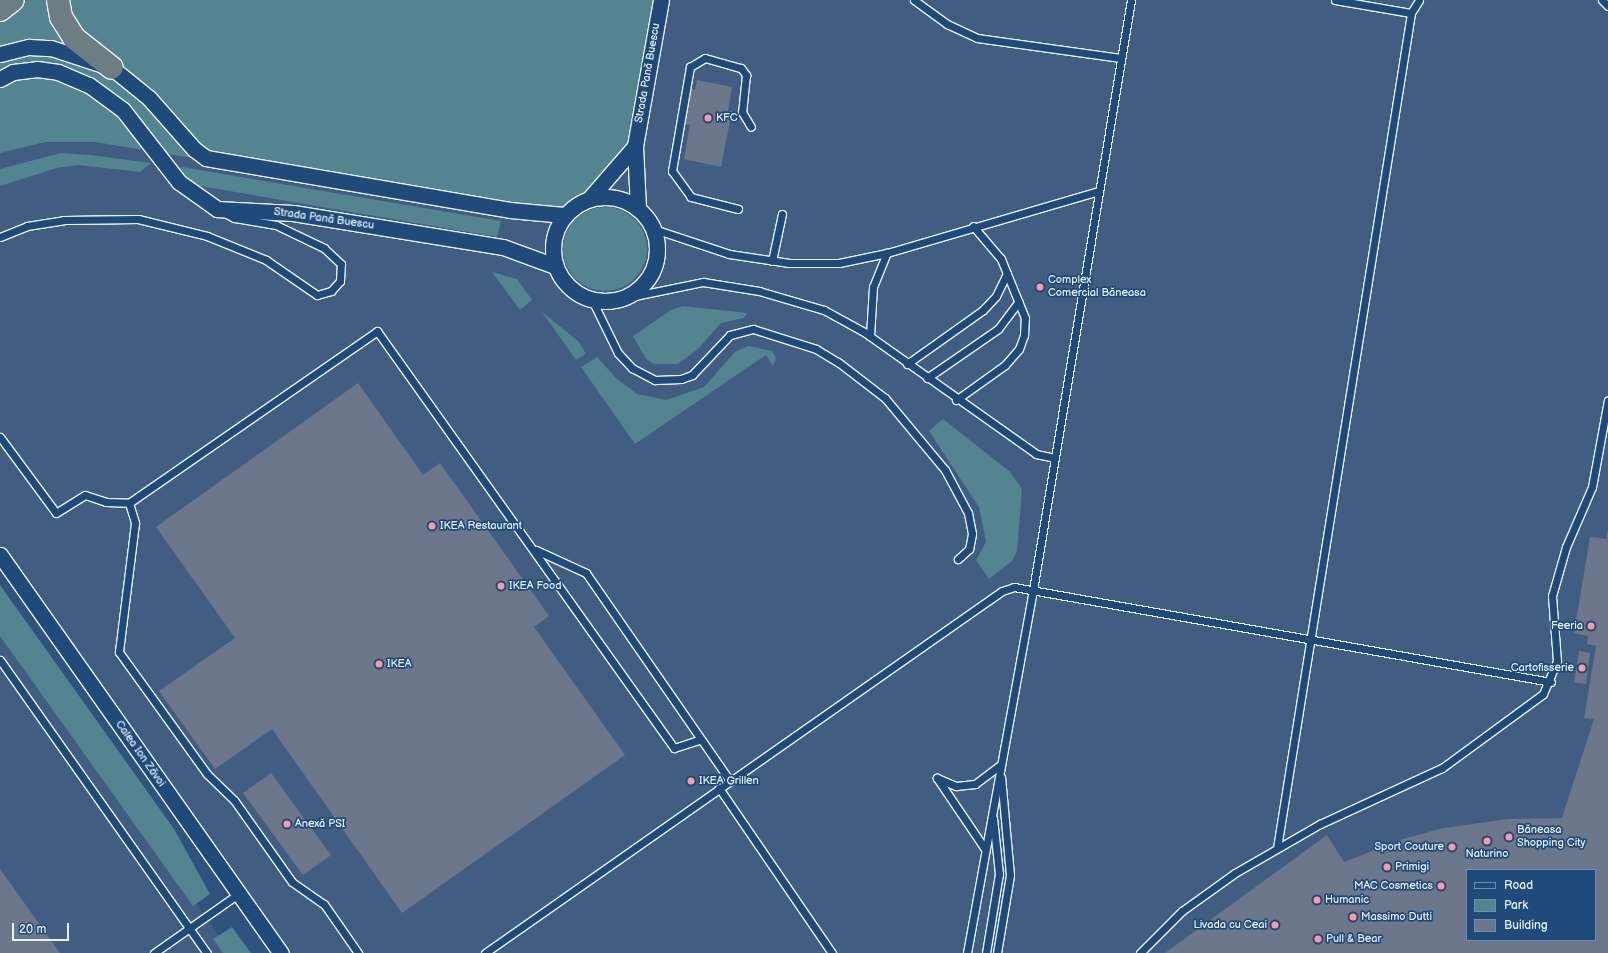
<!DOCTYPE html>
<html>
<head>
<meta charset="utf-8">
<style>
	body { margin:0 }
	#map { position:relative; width:1608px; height:953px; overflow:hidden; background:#2e537e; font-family:"Balsamiq Sans",sans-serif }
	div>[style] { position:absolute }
	.built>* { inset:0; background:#415e82 }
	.green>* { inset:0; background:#53848f }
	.round { border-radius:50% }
	.building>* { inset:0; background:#6c778c }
	.roads { filter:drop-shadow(1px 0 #e8f1f8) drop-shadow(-1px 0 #e8f1f8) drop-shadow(0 1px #e8f1f8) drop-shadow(0 -1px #e8f1f8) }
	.service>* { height:7px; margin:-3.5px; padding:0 3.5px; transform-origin:3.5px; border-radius:3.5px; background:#1f4a7a }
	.minor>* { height:15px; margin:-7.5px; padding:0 7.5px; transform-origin:7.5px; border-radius:7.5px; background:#1f4a7a }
	.minor>.ring { margin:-7.5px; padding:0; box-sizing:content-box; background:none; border:15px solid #1f4a7a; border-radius:50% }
	.trunk>* { height:22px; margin:-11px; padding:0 11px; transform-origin:11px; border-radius:11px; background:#6d7d84 }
	.dots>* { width:11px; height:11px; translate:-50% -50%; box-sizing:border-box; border:2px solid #1f4a7a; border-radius:50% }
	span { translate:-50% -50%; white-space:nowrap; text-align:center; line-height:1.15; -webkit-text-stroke:3.5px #1f4a7a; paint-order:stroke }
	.street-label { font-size:11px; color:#e8f1f8 }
	.poi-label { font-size:11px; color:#e8f1f8 }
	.left { translate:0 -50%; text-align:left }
	.right { translate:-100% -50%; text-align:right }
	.legend { position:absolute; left:1466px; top:869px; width:130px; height:72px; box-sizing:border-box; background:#1f4a7a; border:1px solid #6f8dac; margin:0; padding:5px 7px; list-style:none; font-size:12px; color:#e8f1f8 }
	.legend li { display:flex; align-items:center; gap:8px; height:20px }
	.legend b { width:20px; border:1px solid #6f8dac }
	.scale { position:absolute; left:12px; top:923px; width:57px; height:18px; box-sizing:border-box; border:2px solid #e8f1f8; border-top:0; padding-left:5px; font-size:12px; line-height:14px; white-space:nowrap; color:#e8f1f8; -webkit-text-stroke:3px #1f4a7a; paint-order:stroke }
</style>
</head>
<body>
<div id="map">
	<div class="built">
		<i style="clip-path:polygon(evenodd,13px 0,1608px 0,1608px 953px,281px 953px,0 555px,0 10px,13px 0,1467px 870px,1595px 870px,1595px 940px,1467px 940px,1467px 870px)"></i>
		<i style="clip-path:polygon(0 622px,231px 953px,0 953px)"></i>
	</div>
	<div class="green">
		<i style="clip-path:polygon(28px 0,661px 0,635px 146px,590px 198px,564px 215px,510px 210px,95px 142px,45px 142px,0 153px,0 11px)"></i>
		<i style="clip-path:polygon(61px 153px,91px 155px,151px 163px,140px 172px,78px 165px,57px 168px,0 186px,0 169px)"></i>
		<i style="clip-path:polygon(182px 167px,501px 221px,497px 237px,165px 180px)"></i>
		<i class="round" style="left:563px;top:207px;width:84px;height:84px"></i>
		<i style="clip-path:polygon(492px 272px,517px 279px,532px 300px,520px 310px)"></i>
		<i style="clip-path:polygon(683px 306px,747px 313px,744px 318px,721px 323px,698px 349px,678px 364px,654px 364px,646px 359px,633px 336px,671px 310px)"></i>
		<i style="clip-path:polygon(542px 312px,578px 341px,586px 354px,576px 360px)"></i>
		<i style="clip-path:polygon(748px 346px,772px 351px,776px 358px,773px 366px,766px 355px,635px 444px,581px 367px,597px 357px,616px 378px,637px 394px,666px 400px,704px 387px,735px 352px)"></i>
		<i style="clip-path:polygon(943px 419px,1009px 471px,1022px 489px,1017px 551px,1012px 561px,989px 579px,976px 560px,986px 542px,979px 507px,929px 431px)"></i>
		<i style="clip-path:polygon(0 585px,174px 829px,210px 894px,193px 906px,0 636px)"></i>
		<i style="clip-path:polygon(232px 927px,251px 953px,223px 953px,213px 939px)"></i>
	</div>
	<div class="building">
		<i style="clip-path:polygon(697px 80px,732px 87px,728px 111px,732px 111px,721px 167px,684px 159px,690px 125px,685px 124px,691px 89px,695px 90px)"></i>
		<i style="clip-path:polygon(358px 383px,423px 475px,440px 463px,549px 616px,534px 627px,625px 755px,402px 913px,272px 729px,215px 769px,159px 691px,235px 638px,156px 527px)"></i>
		<i style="clip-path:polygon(evenodd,1608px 529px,1608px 953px,1165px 953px,1327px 835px,1344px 862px,1406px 838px,1444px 828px,1508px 819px,1562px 818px,1594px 719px,1584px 718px,1596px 646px,1587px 644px,1588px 636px,1574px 633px,1590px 537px,1606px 539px,1608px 529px,1467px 870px,1595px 870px,1595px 940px,1467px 940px,1467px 870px)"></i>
		<i style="clip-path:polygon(1579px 651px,1590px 653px,1586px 684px,1574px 683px)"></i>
		<i style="clip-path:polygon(271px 773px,331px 855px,303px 875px,243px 793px)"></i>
		<i style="clip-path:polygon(0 869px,60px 953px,0 953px)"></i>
	</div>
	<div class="roads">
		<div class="service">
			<i style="left:914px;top:0;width:41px;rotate:36deg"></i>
			<i style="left:947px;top:24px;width:33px;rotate:25deg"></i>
			<i style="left:977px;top:38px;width:145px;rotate:7.9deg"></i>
			<i style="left:1335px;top:0;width:77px;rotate:9.7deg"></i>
			<i style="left:1602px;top:0;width:8px;rotate:45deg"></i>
			<i style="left:738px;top:209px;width:49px;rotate:-165.7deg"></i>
			<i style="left:691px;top:197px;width:32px;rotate:-126deg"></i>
			<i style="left:672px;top:171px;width:106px;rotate:-80.2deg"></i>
			<i style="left:690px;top:67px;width:17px;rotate:-31deg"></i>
			<i style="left:705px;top:58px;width:37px;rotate:16deg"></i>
			<i style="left:741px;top:68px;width:9px;rotate:54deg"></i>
			<i style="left:746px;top:75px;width:37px;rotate:96deg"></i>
			<i style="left:742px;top:112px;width:17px;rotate:59deg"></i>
			<i style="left:654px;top:229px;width:79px;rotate:18.4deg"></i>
			<i style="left:729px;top:254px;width:61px;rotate:8.5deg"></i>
			<i style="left:789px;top:263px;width:50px"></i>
			<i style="left:839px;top:263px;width:49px;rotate:-11.8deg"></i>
			<i style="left:887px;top:253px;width:221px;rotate:-16.3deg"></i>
			<i style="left:0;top:237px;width:29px;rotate:-22deg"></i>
			<i style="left:27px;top:226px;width:37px;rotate:-9deg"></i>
			<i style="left:64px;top:220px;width:74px;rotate:-0.8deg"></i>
			<i style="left:138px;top:219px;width:71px;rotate:13.8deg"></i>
			<i style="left:207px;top:236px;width:64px;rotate:22.1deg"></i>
			<i style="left:266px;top:260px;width:62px;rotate:34.5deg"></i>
			<i style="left:317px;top:295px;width:15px;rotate:-16deg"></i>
			<i style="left:331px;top:291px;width:13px;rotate:-48deg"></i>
			<i style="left:340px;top:281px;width:17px;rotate:-87deg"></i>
			<i style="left:341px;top:264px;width:23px;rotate:-137deg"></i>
			<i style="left:324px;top:248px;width:53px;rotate:-154.4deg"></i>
			<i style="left:276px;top:225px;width:43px;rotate:-170.5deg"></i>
			<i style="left:234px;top:218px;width:11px;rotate:-153deg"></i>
			<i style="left:772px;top:261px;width:48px;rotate:-78deg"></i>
			<i style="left:625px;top:298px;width:80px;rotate:-11.6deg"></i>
			<i style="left:703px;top:282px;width:57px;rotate:9.1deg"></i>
			<i style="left:759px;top:291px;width:68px;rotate:16.3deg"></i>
			<i style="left:824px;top:310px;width:46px;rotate:28.8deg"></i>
			<i style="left:864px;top:332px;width:211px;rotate:35.3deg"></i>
			<i style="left:1036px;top:454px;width:19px;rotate:12deg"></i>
			<i style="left:592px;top:300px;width:59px;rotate:63.9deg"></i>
			<i style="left:618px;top:353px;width:21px;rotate:47deg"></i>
			<i style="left:632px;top:368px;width:26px;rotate:28deg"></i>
			<i style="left:655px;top:380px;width:26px;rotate:-2deg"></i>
			<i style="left:681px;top:379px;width:12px;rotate:-20deg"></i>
			<i style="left:692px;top:375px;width:55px;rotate:-46.5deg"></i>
			<i style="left:730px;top:335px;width:24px;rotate:-15deg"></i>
			<i style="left:753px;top:329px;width:66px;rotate:17.6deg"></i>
			<i style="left:816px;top:349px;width:26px;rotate:31deg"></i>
			<i style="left:838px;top:362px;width:59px;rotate:37.5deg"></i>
			<i style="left:885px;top:398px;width:94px;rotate:50.2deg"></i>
			<i style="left:945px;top:470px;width:49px;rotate:61.9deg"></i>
			<i style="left:968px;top:513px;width:21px;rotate:79deg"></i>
			<i style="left:972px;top:534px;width:15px;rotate:101deg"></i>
			<i style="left:969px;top:549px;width:15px;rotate:138deg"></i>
			<i style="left:870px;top:336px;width:49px;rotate:-86.5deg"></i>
			<i style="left:873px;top:287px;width:37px;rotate:-68deg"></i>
			<i style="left:907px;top:364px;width:93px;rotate:-35.4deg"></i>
			<i style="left:983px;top:310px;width:19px;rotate:-47deg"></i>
			<i style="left:996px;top:296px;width:25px;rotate:-64deg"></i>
			<i style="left:927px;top:378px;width:86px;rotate:-34.6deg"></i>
			<i style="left:998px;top:329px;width:34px;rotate:-53deg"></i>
			<i style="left:956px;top:400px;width:60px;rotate:-35.5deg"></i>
			<i style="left:1005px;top:365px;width:21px;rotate:-49deg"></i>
			<i style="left:1019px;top:349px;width:15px;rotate:-70deg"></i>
			<i style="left:1024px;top:335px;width:17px;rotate:-87deg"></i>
			<i style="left:1025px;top:318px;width:64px;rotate:-112.1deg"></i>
			<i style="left:1001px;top:259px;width:43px;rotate:-130.3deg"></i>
			<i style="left:0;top:437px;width:94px;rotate:53.6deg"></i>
			<i style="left:56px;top:513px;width:34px;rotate:-32deg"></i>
			<i style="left:85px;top:495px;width:22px;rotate:18deg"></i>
			<i style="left:106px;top:502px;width:23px;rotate:2deg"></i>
			<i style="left:129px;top:503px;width:302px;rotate:-34.7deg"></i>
			<i style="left:377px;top:331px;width:512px;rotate:54.54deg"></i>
			<i style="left:674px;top:748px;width:28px;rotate:-18deg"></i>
			<i style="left:129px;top:503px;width:21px;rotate:73deg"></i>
			<i style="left:135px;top:523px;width:130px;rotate:97.1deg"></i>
			<i style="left:119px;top:652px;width:150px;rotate:54.2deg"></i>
			<i style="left:207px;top:774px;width:37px;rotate:44deg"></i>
			<i style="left:234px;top:800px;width:100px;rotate:54.7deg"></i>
			<i style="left:292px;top:882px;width:39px;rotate:35deg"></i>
			<i style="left:324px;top:904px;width:60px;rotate:55.2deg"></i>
			<i style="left:536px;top:550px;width:55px;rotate:24.7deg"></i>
			<i style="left:586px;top:573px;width:253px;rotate:55.3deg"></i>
			<i style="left:0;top:660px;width:359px;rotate:54.8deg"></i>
			<i style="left:719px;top:788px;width:200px;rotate:55.6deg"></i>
			<i style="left:1277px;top:848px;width:846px;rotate:-80.88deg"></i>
			<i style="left:1411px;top:13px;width:15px;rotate:-58deg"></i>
			<i style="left:985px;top:849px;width:86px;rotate:-124.1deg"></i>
			<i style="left:937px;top:778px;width:21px;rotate:23deg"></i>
			<i style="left:956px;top:786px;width:19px;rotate:-6deg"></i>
			<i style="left:975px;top:784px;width:31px;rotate:-37deg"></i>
			<i style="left:154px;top:953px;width:103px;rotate:-35.1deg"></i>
			<i style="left:485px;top:953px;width:631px;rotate:-35deg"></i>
			<i style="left:1002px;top:591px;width:13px;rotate:-18deg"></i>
			<i style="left:1014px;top:587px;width:545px;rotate:10.03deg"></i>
			<i style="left:967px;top:953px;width:369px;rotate:-79.7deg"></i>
			<i style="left:1033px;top:590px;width:598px;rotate:-80.57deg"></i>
			<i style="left:986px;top:953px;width:80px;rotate:-80.7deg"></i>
			<i style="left:999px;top:874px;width:56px;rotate:-96.1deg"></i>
			<i style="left:997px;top:953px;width:79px;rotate:-80.5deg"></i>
			<i style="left:1010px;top:875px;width:98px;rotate:-95.2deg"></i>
			<i style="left:1140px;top:953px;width:59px;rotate:-45deg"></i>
			<i style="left:1182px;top:911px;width:65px;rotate:-35.6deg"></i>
			<i style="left:1235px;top:873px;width:98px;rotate:-30deg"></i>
			<i style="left:1320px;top:824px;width:134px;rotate:-24.7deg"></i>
			<i style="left:1442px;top:768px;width:125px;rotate:-36.2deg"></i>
			<i style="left:1543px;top:694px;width:36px;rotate:-67deg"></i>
			<i style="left:1557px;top:661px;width:65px;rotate:-94.4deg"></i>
			<i style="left:1552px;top:596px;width:51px;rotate:-74.1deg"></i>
			<i style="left:1566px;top:547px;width:65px;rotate:-66.6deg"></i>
			<i style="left:1592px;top:487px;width:88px;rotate:-79.6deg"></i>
		</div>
		<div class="minor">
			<i style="left:0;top:54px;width:30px;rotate:-14deg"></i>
			<i style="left:29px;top:47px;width:22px;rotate:3deg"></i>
			<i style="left:51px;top:48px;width:64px;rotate:18.2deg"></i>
			<i style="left:112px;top:68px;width:48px;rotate:39deg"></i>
			<i style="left:149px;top:98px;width:68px;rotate:48.6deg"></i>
			<i style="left:194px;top:149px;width:15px;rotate:37deg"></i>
			<i style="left:206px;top:158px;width:308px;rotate:9.7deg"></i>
			<i style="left:510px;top:210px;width:54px;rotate:5.3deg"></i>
			<i style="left:0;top:79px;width:15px;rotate:-28deg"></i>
			<i style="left:13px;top:72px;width:24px;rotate:-7deg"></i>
			<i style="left:37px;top:69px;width:21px;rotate:8deg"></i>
			<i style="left:58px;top:72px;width:34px;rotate:23deg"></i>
			<i style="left:89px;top:85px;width:42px;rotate:36.3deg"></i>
			<i style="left:123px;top:110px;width:91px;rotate:52.1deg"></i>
			<i style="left:179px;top:182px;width:47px;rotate:35.4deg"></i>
			<i style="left:217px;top:209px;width:76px;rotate:3deg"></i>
			<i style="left:293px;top:213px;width:213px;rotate:9.2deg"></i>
			<i style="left:503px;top:247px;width:55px;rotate:20.1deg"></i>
			<i class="ring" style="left:553px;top:197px;width:89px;height:89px"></i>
			<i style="left:590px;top:198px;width:69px;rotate:-49.1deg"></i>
			<i style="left:638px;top:207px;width:61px;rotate:-92.8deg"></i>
			<i style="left:635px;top:146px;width:148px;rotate:-79.9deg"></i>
			<i style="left:0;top:555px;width:487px;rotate:54.8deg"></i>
		</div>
		<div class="trunk">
			<i style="left:58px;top:0;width:17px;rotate:80deg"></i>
			<i style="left:61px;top:17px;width:25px;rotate:58deg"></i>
			<i style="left:74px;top:38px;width:48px;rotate:38.3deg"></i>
			<i style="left:0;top:10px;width:16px;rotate:-38deg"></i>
		</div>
	</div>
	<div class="dots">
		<i style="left:708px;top:118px;background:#ff9aa2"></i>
		<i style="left:1040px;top:287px;background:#ff9aa2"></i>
		<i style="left:432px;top:526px;background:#ff9aa2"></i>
		<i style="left:501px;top:586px;background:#ff9aa2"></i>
		<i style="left:1591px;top:626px;background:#ff9aa2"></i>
		<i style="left:379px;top:664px;background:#ff9aa2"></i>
		<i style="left:1582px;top:668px;background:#ff9aa2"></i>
		<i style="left:691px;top:781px;background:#ff9aa2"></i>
		<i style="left:287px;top:824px;background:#ff9aa2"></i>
		<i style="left:1509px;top:837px;background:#ff9aa2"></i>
		<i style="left:1487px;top:841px;background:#ff9aa2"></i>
		<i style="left:1452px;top:847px;background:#ff9aa2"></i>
		<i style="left:1387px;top:867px;background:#ff9aa2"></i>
		<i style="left:1441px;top:886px;background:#ff9aa2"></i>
		<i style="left:1317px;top:900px;background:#ff9aa2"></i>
		<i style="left:1353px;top:917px;background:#ff9aa2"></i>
		<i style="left:1275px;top:925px;background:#ff9aa2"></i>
		<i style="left:1318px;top:939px;background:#ff9aa2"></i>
	</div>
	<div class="street-label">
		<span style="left:648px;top:73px;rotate:-80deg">Strada Pană Buescu</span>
		<span style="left:324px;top:219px;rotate:8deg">Strada Pană Buescu</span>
		<span style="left:140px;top:754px;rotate:55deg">Calea Ion Zăvoi</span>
	</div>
	<div class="poi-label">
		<span class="left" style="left:716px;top:118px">KFC</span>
		<span class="left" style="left:1048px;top:287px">Complex<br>Comercial Băneasa</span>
		<span class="left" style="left:440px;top:526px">IKEA Restaurant</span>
		<span class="left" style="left:509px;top:586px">IKEA Food</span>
		<span class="right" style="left:1583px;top:626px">Feeria</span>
		<span class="left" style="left:387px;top:664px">IKEA</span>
		<span class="right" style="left:1574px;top:668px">Cartofisserie</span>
		<span class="left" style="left:699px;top:781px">IKEA Grillen</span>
		<span class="left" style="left:295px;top:824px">Anexă PSI</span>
		<span class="left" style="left:1517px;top:837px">Băneasa<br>Shopping City</span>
		<span class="right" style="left:1444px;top:847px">Sport Couture</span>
		<span style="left:1487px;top:854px">Naturino</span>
		<span class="left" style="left:1395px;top:867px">Primigi</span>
		<span class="right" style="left:1433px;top:886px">MAC Cosmetics</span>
		<span class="left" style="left:1325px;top:900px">Humanic</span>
		<span class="left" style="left:1361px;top:917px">Massimo Dutti</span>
		<span class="right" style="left:1267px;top:925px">Livada cu Ceai</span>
		<span class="left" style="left:1326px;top:939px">Pull &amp; Bear</span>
	</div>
	<ul class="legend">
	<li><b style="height:5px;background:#1f4a7a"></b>Road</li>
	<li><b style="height:11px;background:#53848f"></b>Park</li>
	<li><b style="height:11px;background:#6c778c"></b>Building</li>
	</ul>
	<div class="scale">20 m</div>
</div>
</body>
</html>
